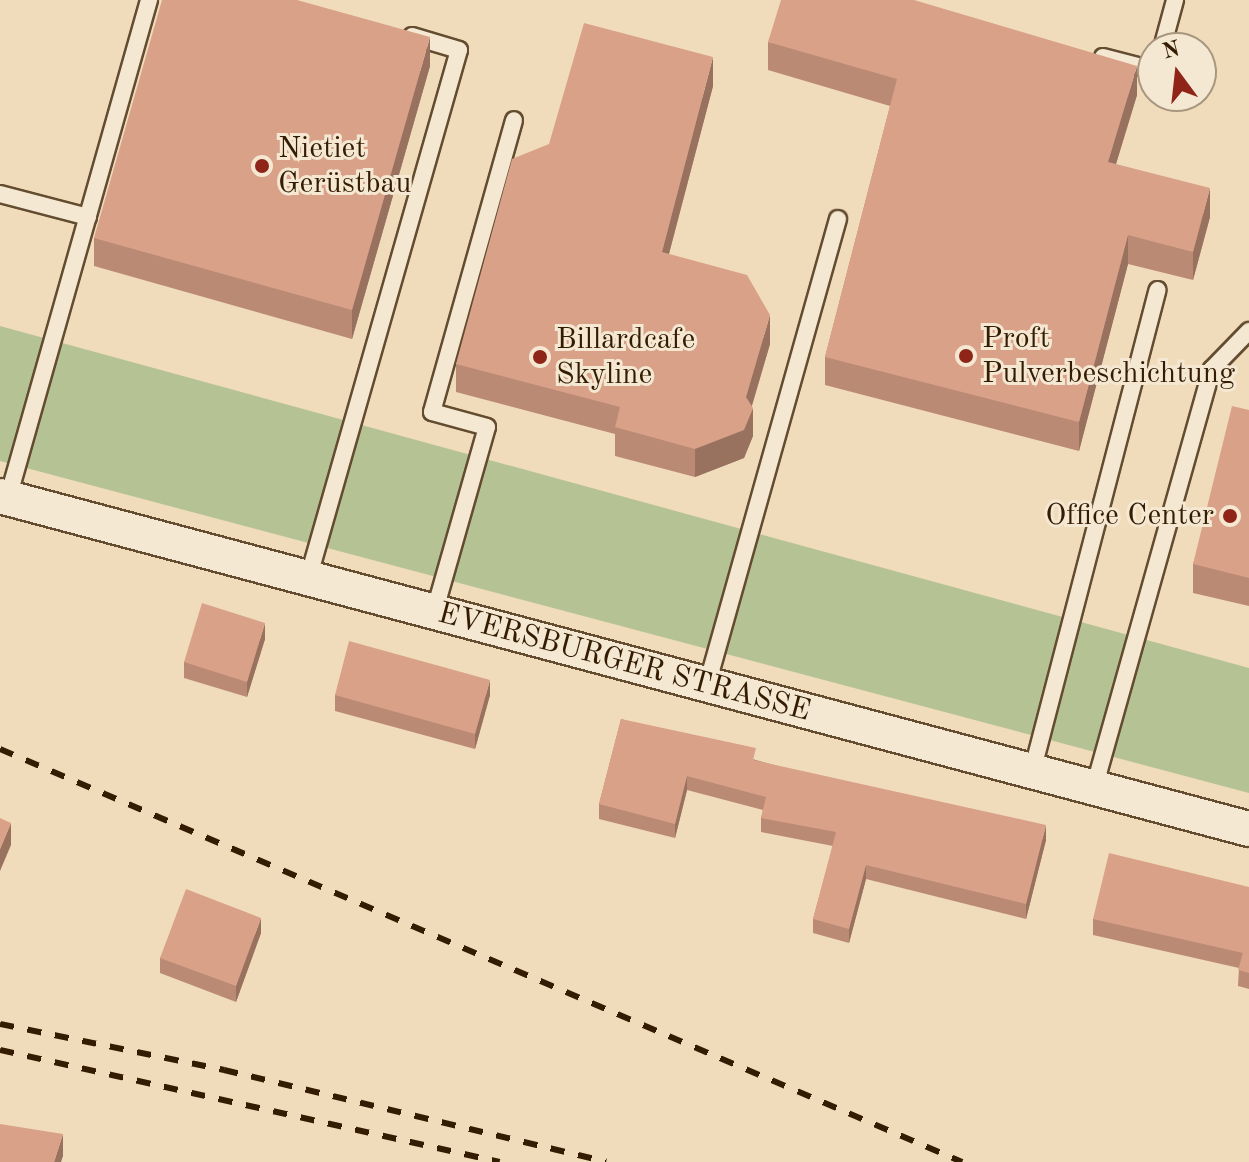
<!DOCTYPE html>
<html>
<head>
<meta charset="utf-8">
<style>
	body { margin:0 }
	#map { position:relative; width:1249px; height:1162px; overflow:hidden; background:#f0dcbb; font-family:"Old Standard TT",serif }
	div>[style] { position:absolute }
	.green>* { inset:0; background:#b5c293 }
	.roads { filter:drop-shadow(2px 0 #634c30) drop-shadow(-2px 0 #634c30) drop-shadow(0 2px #634c30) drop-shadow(0 -2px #634c30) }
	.service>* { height:16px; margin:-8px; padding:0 8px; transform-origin:8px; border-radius:8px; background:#f5e8d3 }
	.minor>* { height:34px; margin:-17px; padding:0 17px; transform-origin:17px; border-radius:17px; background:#f5e8d3 }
	.rail>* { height:6px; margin-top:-3px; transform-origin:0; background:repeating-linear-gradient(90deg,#341c02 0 14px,transparent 0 28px) }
	.wall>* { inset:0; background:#bb8a75 }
	.shaded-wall>* { inset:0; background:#98715f }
	.building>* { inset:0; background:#d9a188 }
	.dots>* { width:22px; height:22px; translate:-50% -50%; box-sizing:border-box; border:4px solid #f5e8d3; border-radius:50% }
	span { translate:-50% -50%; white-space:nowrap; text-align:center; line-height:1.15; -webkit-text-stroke:6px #f5e8d3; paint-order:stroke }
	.poi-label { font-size:30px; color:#341c02 }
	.left { translate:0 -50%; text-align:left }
	.right { translate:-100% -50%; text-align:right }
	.street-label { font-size:30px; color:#341c02 }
	.north { position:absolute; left:1137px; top:32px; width:80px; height:80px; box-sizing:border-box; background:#f5e8d3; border:2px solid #a8967f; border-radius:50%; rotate:345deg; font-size:22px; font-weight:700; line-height:32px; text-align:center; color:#341c02 }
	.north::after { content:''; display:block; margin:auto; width:28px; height:36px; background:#8f2418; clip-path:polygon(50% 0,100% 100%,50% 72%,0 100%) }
</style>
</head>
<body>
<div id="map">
	<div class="green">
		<i style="clip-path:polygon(0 326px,1249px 668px,1249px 793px,0 461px)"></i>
	</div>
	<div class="roads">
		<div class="service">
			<i style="left:1162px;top:48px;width:50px;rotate:-74.8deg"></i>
			<i style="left:1103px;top:57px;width:52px;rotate:14.6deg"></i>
			<i style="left:0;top:194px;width:91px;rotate:14.6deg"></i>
			<i style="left:8px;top:498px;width:518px;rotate:-74.19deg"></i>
			<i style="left:308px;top:579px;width:550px;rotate:-74.07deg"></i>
			<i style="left:459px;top:50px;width:49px;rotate:-163.4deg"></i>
			<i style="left:434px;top:613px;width:193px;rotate:-74.1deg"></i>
			<i style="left:487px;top:427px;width:57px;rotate:-164.7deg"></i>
			<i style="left:432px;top:412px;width:303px;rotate:-74.3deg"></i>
			<i style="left:707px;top:685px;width:484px;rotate:-74.3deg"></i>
			<i style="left:1032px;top:772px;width:498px;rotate:-75.4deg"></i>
			<i style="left:1094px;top:788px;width:435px;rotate:-74.3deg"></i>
			<i style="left:1212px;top:369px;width:53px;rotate:-45.8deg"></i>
		</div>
		<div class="minor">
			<i style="left:0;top:496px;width:1293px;rotate:14.93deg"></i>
		</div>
	</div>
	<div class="rail">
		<i style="left:0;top:749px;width:1047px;rotate:23.23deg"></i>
		<i style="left:0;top:1024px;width:229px;rotate:11.6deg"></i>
		<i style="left:224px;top:1070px;width:393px;rotate:13.5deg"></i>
		<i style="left:0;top:1050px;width:512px;rotate:12.63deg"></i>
	</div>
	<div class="wall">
		<i style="clip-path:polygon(768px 42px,1137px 95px,1116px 164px,1210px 217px,1193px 280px,1128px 264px,1079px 451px,825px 385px,825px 357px,890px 106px,768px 70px)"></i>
		<i style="clip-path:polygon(430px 66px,352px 339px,94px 266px,94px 238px)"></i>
		<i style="clip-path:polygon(713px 86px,669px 254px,770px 344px,752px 406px,753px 436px,744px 458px,695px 477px,615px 456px,615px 434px,456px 392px,456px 364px)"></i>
		<i style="clip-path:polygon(1249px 410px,1249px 606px,1193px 593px,1193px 564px)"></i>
		<i style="clip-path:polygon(265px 639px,247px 697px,184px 678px,184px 662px)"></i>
		<i style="clip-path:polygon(335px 695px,490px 695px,475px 749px,335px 711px)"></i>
		<i style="clip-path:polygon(621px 719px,756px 760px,1046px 840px,1026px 919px,866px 879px,849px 943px,813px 933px,813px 919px,833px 846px,761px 832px,761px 818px,763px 810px,687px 790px,675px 838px,599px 819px,599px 804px)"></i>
		<i style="clip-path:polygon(1249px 887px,1249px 989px,1238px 986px,1239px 968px,1093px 935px,1093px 919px)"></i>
		<i style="clip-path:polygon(261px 933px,236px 1002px,160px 973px,160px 958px)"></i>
	</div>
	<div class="shaded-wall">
		<i style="clip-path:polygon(430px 37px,430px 66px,352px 339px,352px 310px)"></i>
		<i style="clip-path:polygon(713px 57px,713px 86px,662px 280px,662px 252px)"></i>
		<i style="clip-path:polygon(1137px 66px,1137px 95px,1108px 190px,1108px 162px)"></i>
		<i style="clip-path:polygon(1210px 188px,1210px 217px,1193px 280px,1193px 252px)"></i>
		<i style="clip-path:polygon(1128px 235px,1128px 264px,1079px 451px,1079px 422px)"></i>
		<i style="clip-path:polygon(770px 315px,770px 344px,746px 425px,753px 408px,753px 436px,744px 458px,695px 477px,695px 449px,746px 397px)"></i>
		<i style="clip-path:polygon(265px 623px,265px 639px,247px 697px,247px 682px)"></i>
		<i style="clip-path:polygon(490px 680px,490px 695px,475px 749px,475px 734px)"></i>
		<i style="clip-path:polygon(687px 776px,687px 790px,675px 838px,675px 824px)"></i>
		<i style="clip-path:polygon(11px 823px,11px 845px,0 871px,0 849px)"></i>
		<i style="clip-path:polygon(1046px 825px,1046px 840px,1026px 919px,1026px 904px)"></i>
		<i style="clip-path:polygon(866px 865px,866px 879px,849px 943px,849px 929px)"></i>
		<i style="clip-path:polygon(261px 918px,261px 933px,236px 1002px,236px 986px)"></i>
		<i style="clip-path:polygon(63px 1134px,63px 1156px,61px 1162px,54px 1162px)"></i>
	</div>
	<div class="building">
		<i style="clip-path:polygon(162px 0,297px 0,430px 37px,352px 310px,94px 238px)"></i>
		<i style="clip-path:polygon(781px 0,914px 0,1137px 66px,1108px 162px,1210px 188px,1193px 252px,1128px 235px,1079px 422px,825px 357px,897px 79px,768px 42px)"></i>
		<i style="clip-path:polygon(584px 23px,713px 57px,662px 252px,747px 275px,770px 315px,746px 397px,753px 408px,744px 430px,695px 449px,615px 427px,620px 407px,456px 364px,512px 159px,549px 144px)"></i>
		<i style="clip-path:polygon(1232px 406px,1249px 410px,1249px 578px,1193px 564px)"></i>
		<i style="clip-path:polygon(202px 603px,265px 623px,247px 682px,184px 662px)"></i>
		<i style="clip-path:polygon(349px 641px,490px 680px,475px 734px,335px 695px)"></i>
		<i style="clip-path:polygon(621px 719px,756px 748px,753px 760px,1046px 825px,1026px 904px,866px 865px,849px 929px,813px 919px,836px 832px,761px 818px,766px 797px,687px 776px,675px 824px,599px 804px)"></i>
		<i style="clip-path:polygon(0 818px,11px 823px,0 849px)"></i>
		<i style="clip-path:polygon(1109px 853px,1249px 887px,1249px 973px,1238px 970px,1243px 953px,1093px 919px)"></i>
		<i style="clip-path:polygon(186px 889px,261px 918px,236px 986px,160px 958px)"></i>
		<i style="clip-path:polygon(0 1124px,63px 1134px,54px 1162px,0 1162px)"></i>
	</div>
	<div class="dots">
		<i style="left:262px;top:166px;background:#8f2418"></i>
		<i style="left:966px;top:356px;background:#8f2418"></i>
		<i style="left:540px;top:357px;background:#8f2418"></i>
		<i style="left:1230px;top:516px;background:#8f2418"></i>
	</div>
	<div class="poi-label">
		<span class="left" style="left:278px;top:166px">Nietiet<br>Gerüstbau</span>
		<span class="left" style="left:982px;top:356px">Proft<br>Pulverbeschichtung</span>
		<span class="left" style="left:556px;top:357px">Billardcafe<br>Skyline</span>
		<span class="right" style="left:1214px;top:516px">Office Center</span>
	</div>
	<div class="street-label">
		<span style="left:624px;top:663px;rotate:15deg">EVERSBURGER STRASSE</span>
	</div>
	<div class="north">N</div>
</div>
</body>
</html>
